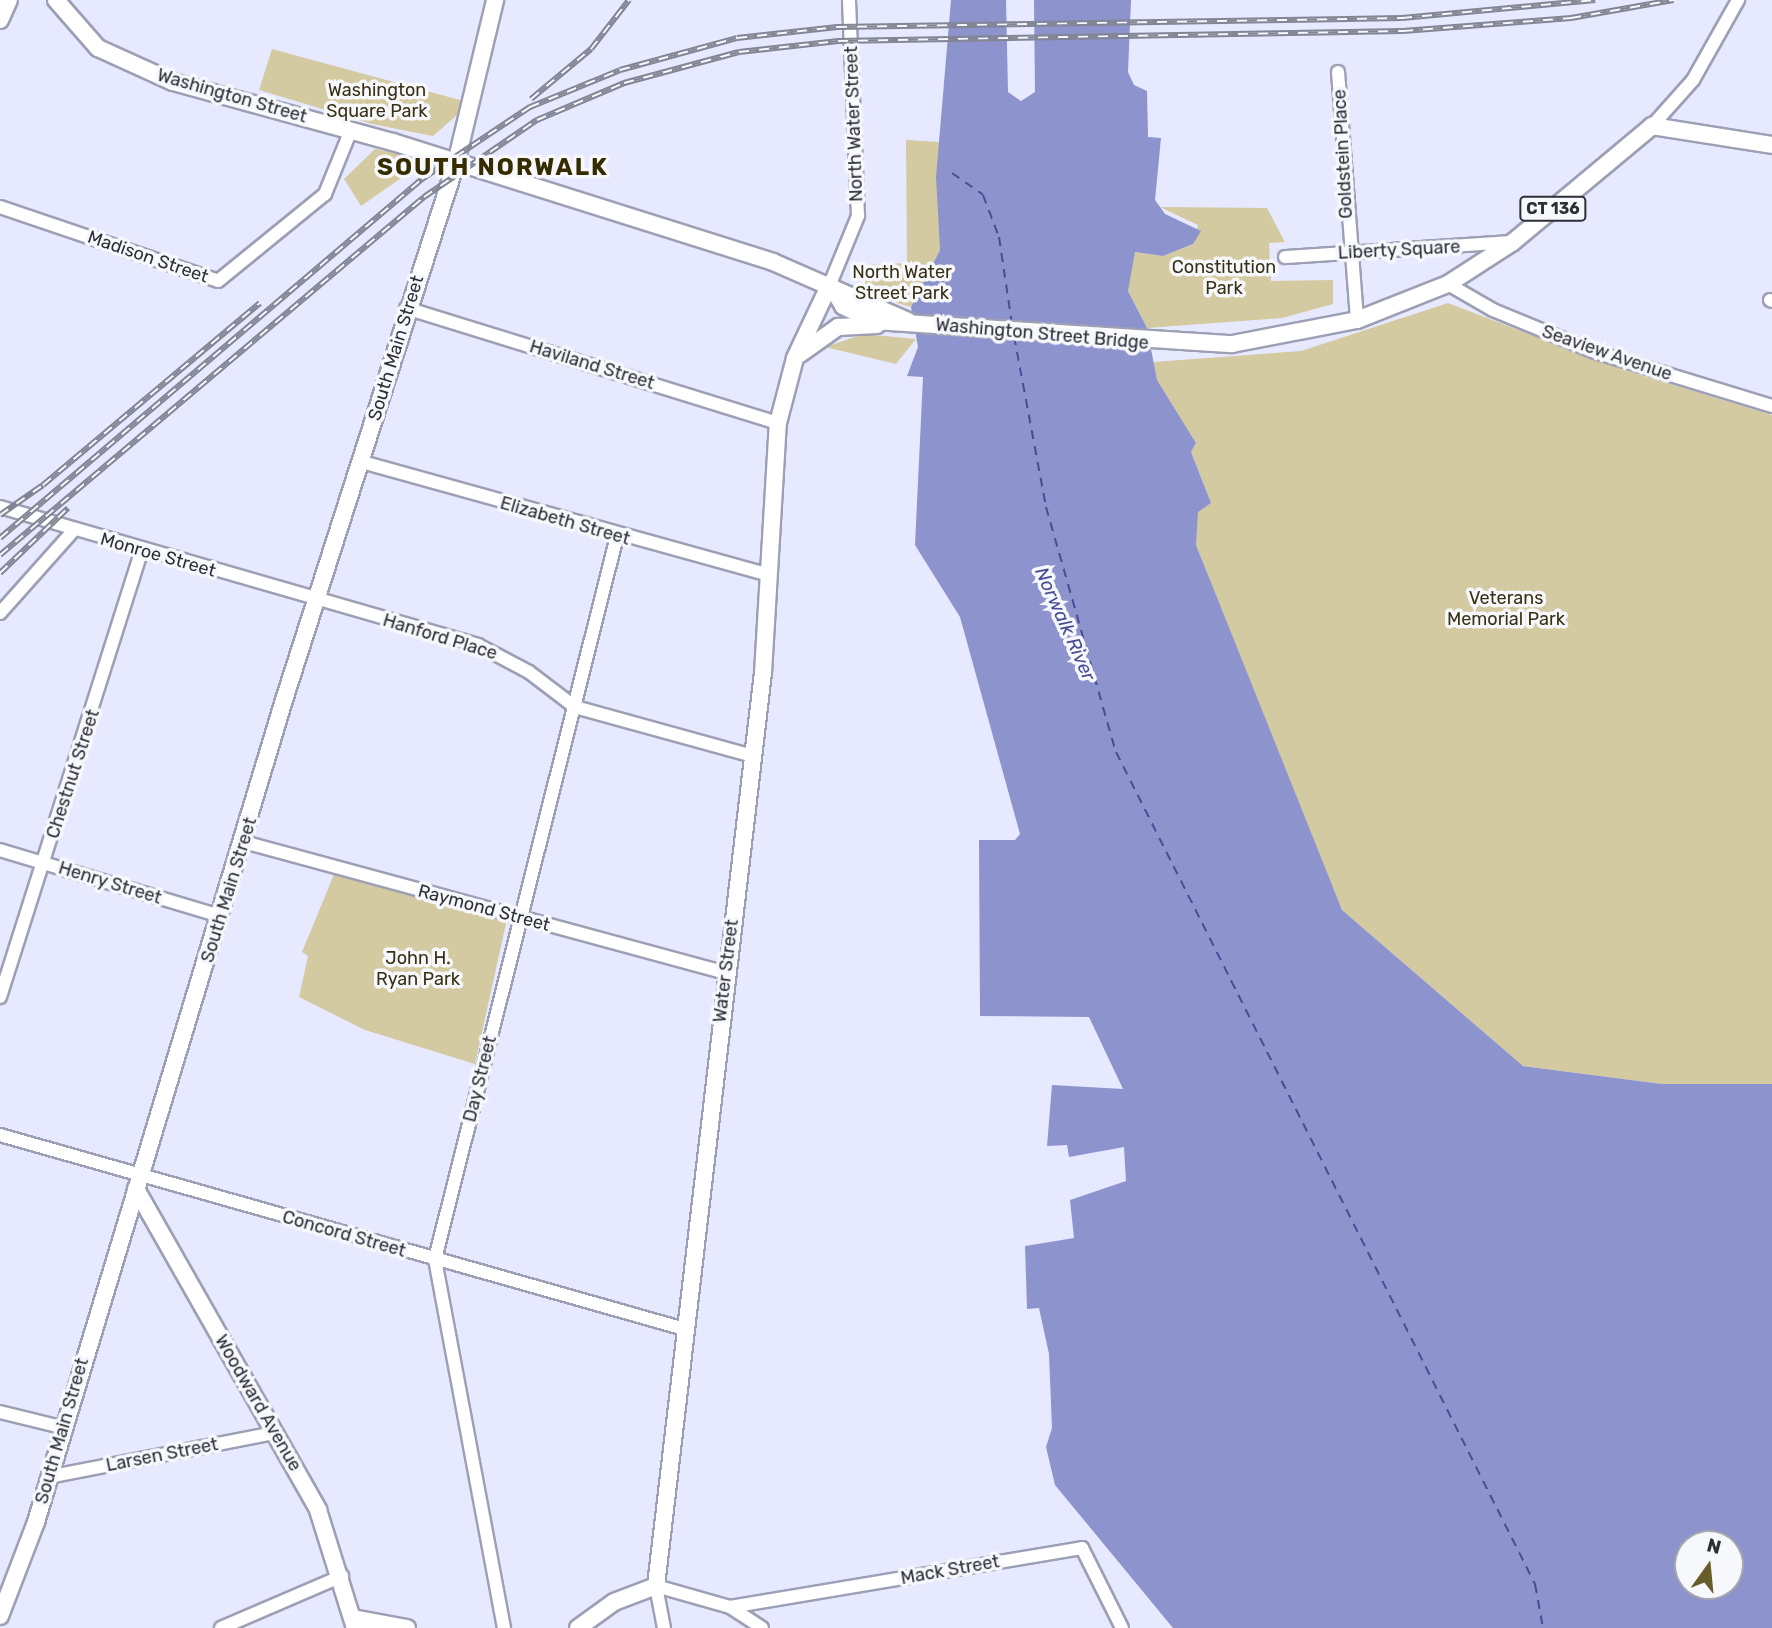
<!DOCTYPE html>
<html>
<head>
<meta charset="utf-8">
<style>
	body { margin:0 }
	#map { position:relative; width:1772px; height:1628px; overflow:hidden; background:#e6e9ff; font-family:Rubik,sans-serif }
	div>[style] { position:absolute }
	.green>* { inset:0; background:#d4caa1 }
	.water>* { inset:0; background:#8d93cd }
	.pier>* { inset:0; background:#e6e9ff }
	.ferry>* { height:2px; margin-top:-1px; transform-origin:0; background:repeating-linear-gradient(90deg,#494c94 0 9px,transparent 0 16px) }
	.roads { filter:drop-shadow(2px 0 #9d9fb4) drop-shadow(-2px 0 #9d9fb4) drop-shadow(0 2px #9d9fb4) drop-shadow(0 -2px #9d9fb4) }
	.minor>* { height:12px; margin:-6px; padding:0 6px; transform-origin:6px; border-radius:6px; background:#fff }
	.major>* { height:16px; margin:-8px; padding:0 8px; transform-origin:8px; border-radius:8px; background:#fff }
	.rail>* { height:6px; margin-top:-3px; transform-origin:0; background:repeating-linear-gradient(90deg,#f7f8fc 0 10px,#828593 0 20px); box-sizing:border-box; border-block:2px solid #828593 }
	span { translate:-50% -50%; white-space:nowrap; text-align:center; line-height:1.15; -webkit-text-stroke:7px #f7f8fc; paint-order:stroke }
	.shield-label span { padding:2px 5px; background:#f7f8fc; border:2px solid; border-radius:5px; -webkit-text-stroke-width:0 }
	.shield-label { font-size:16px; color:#2d2f37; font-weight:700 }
	.park-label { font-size:18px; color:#383013 }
	.street-label { font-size:18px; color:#2d2f37 }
	.water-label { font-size:19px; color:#494c94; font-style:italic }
	.district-label { font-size:24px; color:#362c01; font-weight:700; letter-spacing:2px }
	.north { position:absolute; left:1674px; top:1530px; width:70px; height:70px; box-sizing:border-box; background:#f7f8fc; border:2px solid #a6a8ad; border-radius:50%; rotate:15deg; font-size:19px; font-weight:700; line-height:28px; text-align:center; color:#2d2f37 }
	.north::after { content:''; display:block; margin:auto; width:24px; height:32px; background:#685c29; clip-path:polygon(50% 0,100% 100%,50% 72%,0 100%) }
</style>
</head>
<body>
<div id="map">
	<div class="green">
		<i style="clip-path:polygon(272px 49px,471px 103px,433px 136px,372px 124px,259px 90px)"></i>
		<i style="clip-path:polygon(906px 140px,940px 142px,940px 250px,911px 307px,877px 297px,859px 279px,863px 265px,907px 263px)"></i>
		<i style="clip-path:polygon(375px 149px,427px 160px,361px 206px,344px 179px)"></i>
		<i style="clip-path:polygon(1160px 207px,1267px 208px,1285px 242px,1269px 243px,1271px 281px,1333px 280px,1333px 304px,1282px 318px,1147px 328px,1128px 291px,1131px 261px,1135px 252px,1163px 256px,1193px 244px,1198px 225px)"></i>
		<i style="clip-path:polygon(1448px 303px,1624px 370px,1772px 415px,1772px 1084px,1662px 1084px,1523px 1066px,1342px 910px,1302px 816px,1196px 545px,1197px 512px,1211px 503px,1191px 452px,1196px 443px,1157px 380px,1153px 362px,1301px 351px)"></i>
		<i style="clip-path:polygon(858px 336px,874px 335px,916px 339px,896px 364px,825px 347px)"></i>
		<i style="clip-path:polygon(335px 872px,507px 919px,475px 1064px,365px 1030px,299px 997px,308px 956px,302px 952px)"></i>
	</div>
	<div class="water">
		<i style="clip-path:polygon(evenodd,951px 0,1131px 0,1128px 72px,1134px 85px,1147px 91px,1148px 137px,1161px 138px,1155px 200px,1165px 214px,1201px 231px,1193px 244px,1163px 256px,1135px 252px,1128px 291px,1147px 328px,1157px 380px,1196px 443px,1191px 452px,1211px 503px,1198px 512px,1196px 545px,1342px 910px,1523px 1066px,1662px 1084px,1772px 1084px,1772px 1628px,1173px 1628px,1055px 1485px,1046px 1447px,1052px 1428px,1049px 1354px,1039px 1308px,1027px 1309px,1025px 1246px,1074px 1238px,1070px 1200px,1126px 1181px,1124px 1147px,1069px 1157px,1067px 1145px,1047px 1146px,1052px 1085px,1123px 1089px,1089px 1017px,980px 1016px,979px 840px,1015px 840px,1020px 834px,960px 617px,915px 545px,923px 377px,907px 376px,918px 347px,911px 307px,940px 250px,936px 177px,951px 0,1688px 1544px,1730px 1544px,1730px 1586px,1688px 1586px,1688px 1544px)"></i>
	</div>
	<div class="pier">
		<i style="clip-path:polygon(1006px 0,1034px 0,1035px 92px,1021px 101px,1008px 92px)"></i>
	</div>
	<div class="ferry">
		<i style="left:952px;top:173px;width:38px;rotate:35deg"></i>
		<i style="left:983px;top:195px;width:45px;rotate:69.1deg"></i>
		<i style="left:999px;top:237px;width:88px;rotate:81.5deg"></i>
		<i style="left:1014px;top:336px;width:174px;rotate:79.4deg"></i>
		<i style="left:1046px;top:507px;width:255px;rotate:74.1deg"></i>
		<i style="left:1116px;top:752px;width:932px;rotate:63.27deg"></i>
		<i style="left:1535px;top:1584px;width:45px;rotate:79.7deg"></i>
	</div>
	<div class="roads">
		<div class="minor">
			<i style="left:1338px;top:72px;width:249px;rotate:85.6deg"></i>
			<i style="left:1652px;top:126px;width:62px;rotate:-48.3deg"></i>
			<i style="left:1693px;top:80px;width:92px;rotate:-60.6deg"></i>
			<i style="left:0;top:207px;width:230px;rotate:18.7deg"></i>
			<i style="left:218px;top:281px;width:138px;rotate:-39.1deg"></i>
			<i style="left:325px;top:194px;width:69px;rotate:-67.9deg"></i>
			<i style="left:1285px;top:257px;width:228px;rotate:-3.8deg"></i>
			<i style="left:830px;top:284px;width:74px;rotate:-67.6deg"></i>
			<i style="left:858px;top:216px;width:216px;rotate:-92.4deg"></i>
			<i style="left:1448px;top:284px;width:52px;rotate:30deg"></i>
			<i style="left:1493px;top:310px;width:110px;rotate:22.4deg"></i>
			<i style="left:1595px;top:352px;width:185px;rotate:17deg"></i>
			<i style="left:1770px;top:300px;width:2px;rotate:27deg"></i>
			<i style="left:406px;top:308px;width:389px;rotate:17.2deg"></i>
			<i style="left:362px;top:462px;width:422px;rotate:15.5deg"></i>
			<i style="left:0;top:507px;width:498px;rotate:16.1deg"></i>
			<i style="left:478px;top:645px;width:58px;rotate:27.9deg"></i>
			<i style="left:529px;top:672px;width:58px;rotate:37.3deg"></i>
			<i style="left:575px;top:707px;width:185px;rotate:15.4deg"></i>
			<i style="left:0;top:613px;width:111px;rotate:-48.3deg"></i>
			<i style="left:244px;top:842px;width:499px;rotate:15.2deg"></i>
			<i style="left:0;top:850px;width:230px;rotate:16.7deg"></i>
			<i style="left:0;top:997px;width:469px;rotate:-72.4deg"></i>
			<i style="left:0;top:1135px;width:715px;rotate:15.82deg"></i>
			<i style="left:0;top:1412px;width:63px;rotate:13.8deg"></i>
			<i style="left:48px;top:1477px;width:231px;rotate:-11deg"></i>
			<i style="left:730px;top:1607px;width:357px;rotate:-9.5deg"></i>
			<i style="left:1082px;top:1548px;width:89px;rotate:63.4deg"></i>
			<i style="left:221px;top:1628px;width:132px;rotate:-23.3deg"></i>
			<i style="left:504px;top:1628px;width:375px;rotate:-100.6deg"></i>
			<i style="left:435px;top:1259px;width:746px;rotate:-75.87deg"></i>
			<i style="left:664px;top:1628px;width:43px;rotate:-100.8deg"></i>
			<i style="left:656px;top:1586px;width:77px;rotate:15.8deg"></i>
			<i style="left:730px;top:1607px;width:38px;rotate:33deg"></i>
		</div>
		<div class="major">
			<i style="left:56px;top:0;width:64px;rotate:48.8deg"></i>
			<i style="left:98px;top:48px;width:82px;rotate:24.4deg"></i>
			<i style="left:173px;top:82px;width:228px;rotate:15.3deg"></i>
			<i style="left:393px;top:142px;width:398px;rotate:17.5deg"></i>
			<i style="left:773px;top:262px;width:147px;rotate:23.6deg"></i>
			<i style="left:0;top:20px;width:22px;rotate:-66deg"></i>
			<i style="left:830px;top:284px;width:26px;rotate:59deg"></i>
			<i style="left:843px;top:306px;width:34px;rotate:26deg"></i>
			<i style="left:874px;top:321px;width:359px;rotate:3.7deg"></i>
			<i style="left:1232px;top:344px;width:127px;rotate:-10.9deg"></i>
			<i style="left:1357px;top:320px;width:98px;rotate:-21.6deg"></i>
			<i style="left:1448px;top:284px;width:77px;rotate:-32.9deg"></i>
			<i style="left:1513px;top:242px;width:181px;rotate:-39.8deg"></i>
			<i style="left:1652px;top:126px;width:121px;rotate:9deg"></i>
			<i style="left:800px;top:354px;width:47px;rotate:-35.4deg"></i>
			<i style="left:838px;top:327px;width:39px;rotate:-3deg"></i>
			<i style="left:136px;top:1189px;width:369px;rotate:60.4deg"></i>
			<i style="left:318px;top:1510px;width:124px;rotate:72.6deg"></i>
			<i style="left:0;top:1616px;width:101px;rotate:-69deg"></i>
			<i style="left:36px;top:1522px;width:859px;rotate:-73.21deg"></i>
			<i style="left:284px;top:700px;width:564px;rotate:-72.24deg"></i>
			<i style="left:456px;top:163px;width:168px;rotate:-76.5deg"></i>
			<i style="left:353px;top:1618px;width:55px;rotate:10.5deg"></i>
			<i style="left:578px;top:1628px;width:44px;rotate:-35.8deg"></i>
			<i style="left:614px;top:1602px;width:45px;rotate:-20.9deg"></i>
			<i style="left:656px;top:1586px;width:919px;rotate:-83.32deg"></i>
			<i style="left:763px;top:673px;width:250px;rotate:-86.6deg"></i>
			<i style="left:778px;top:423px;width:67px;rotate:-75.3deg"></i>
			<i style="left:795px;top:358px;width:82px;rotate:-64.7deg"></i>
		</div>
	</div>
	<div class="rail">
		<i style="left:531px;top:99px;width:78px;rotate:-39.8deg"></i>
		<i style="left:591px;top:49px;width:62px;rotate:-52.2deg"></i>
		<i style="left:0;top:515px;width:52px;rotate:-34.9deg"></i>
		<i style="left:43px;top:485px;width:283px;rotate:-40deg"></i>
		<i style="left:0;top:538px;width:554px;rotate:-40.39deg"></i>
		<i style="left:422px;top:179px;width:130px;rotate:-33.7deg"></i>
		<i style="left:530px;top:107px;width:97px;rotate:-22.3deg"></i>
		<i style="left:620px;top:70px;width:121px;rotate:-15.3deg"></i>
		<i style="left:737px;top:38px;width:101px;rotate:-6.3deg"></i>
		<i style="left:837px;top:27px;width:565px;rotate:-0.91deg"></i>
		<i style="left:1402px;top:18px;width:194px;rotate:-5.3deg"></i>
		<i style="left:0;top:555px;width:555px;rotate:-40.18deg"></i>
		<i style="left:424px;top:197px;width:137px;rotate:-34.3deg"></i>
		<i style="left:537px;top:120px;width:95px;rotate:-23deg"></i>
		<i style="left:624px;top:83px;width:119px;rotate:-15.1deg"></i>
		<i style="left:739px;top:52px;width:100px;rotate:-6.3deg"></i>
		<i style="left:838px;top:41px;width:565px;rotate:-1.01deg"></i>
		<i style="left:1403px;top:31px;width:169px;rotate:-4.4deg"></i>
		<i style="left:1571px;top:18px;width:104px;rotate:-10deg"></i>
		<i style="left:0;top:573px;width:94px;rotate:-43.7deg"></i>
	</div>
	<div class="shield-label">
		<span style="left:1553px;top:209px">CT 136</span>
	</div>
	<div class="park-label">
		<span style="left:377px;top:101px">Washington<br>Square Park</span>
		<span style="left:1224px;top:278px">Constitution<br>Park</span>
		<span style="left:902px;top:283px">North Water<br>Street Park</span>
		<span style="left:1506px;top:609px">Veterans<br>Memorial Park</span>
		<span style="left:418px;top:969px">John H.<br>Ryan Park</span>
	</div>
	<div class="street-label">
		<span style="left:232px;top:96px;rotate:16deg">Washington Street</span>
		<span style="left:854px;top:124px;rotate:-92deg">North Water Street</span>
		<span style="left:1343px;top:154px;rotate:-93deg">Goldstein Place</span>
		<span style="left:1399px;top:250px;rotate:-3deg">Liberty Square</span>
		<span style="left:148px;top:257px;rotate:19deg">Madison Street</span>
		<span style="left:1042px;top:334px;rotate:5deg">Washington Street Bridge</span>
		<span style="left:396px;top:348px;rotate:-73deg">South Main Street</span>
		<span style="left:1607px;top:353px;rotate:19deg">Seaview Avenue</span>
		<span style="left:592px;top:365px;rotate:17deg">Haviland Street</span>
		<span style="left:565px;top:521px;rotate:16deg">Elizabeth Street</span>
		<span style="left:158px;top:555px;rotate:16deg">Monroe Street</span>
		<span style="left:440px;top:637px;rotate:17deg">Hanford Place</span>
		<span style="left:73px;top:774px;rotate:-72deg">Chestnut Street</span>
		<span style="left:110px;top:883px;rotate:17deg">Henry Street</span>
		<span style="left:229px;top:890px;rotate:-73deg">South Main Street</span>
		<span style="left:484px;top:908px;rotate:15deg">Raymond Street</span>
		<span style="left:726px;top:971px;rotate:-83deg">Water Street</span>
		<span style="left:480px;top:1079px;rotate:-76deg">Day Street</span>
		<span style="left:344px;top:1234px;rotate:16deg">Concord Street</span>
		<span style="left:258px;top:1403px;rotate:60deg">Woodward Avenue</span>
		<span style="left:62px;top:1431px;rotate:-74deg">South Main Street</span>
		<span style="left:162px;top:1455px;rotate:-11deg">Larsen Street</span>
		<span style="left:950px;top:1570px;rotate:-10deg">Mack Street</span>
	</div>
	<div class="water-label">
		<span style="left:1065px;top:624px;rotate:66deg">Norwalk River</span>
	</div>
	<div class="district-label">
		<span style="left:493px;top:168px">SOUTH NORWALK</span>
	</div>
	<div class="north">N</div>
</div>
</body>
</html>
